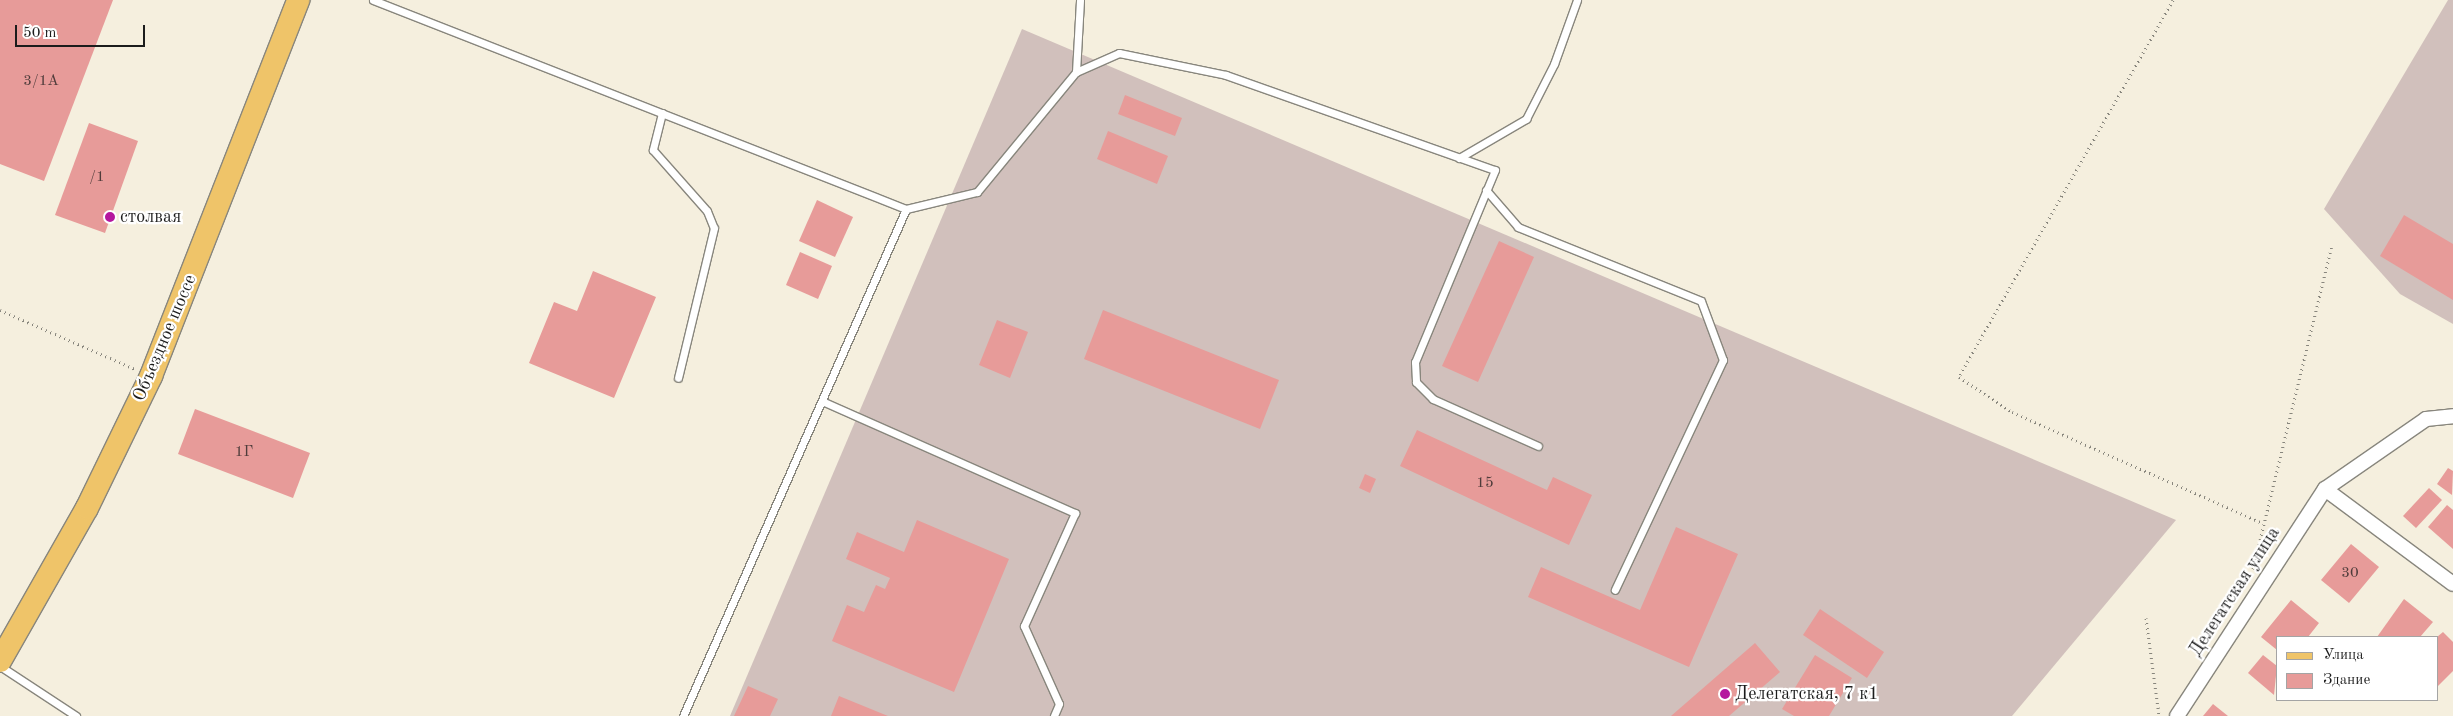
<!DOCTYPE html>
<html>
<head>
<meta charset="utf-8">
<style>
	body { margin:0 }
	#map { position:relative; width:2453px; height:716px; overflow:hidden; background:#f5efde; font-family:"Old Standard TT",serif }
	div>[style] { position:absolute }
	.industrial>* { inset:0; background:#d1c0bc }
	.building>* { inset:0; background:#e79b99 }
	.path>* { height:3px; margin-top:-1.5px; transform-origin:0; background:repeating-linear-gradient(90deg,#88867d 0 1px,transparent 0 5px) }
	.roads { filter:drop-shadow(1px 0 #88867d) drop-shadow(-1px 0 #88867d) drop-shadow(0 1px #88867d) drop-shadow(0 -1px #88867d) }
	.lane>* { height:7px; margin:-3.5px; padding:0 3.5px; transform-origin:3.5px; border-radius:3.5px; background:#fff }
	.street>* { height:14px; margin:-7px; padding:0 7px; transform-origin:7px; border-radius:7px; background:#fff }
	.primary>* { height:22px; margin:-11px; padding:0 11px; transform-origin:11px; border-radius:11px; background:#efc469 }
	.dots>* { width:14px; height:14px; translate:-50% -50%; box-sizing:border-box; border:2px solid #fff; border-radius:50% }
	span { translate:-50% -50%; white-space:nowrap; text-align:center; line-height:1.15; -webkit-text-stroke:4.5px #fff; paint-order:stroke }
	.number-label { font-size:15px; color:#4f3c3b }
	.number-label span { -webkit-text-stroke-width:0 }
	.poi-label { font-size:18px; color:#1c1c1c }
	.left { translate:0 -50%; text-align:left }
	.street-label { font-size:18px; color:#1c1c1c }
	.legend { position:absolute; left:2276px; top:636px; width:162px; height:65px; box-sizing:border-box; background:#fff; border:1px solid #a4a4a4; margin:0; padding:6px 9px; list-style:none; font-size:15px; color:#1c1c1c }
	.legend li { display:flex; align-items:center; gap:10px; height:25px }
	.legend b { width:25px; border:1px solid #a4a4a4 }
	.scale { position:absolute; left:15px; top:25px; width:130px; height:22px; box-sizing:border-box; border:2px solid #1c1c1c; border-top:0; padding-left:6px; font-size:15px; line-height:18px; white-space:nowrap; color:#1c1c1c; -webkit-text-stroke:4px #fff; paint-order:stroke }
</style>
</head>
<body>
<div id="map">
	<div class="industrial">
		<i style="clip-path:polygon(2448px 0,2453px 0,2453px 324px,2400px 294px,2324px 209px)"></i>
		<i style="clip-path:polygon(1022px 29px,2176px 520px,2012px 716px,730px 716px)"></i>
	</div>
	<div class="building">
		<i style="clip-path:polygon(0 0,113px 0,44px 181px,0 164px)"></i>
		<i style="clip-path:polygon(1125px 95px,1182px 118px,1175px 136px,1118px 114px)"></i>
		<i style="clip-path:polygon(89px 123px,138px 141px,105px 233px,55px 215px)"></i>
		<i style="clip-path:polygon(1108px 131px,1168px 156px,1157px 184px,1097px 159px)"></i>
		<i style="clip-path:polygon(817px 200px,853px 217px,835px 257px,799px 241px)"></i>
		<i style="clip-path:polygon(2404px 215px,2453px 244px,2453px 300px,2380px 256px)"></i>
		<i style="clip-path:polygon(1499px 241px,1534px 257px,1478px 382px,1442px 366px)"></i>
		<i style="clip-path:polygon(800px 252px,832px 266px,818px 299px,786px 285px)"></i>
		<i style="clip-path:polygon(593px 271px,656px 297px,614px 398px,529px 363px,554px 302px,577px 311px)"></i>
		<i style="clip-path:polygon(1103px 310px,1279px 380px,1260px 429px,1084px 359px)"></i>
		<i style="clip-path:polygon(997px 320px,1028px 332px,1010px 378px,979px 365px)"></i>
		<i style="clip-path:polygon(195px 409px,310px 453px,293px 498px,178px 454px)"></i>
		<i style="clip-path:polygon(1417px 430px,1547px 490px,1553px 477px,1592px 495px,1569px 545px,1400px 466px)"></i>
		<i style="clip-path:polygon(2448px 468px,2453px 471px,2452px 495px,2437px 484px)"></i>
		<i style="clip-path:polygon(1365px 474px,1376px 479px,1370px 493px,1359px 488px)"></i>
		<i style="clip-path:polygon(2429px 488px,2442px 500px,2416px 528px,2403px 516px)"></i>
		<i style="clip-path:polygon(2447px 505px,2453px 510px,2453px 549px,2428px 527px)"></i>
		<i style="clip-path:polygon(917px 520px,1009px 559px,954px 692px,832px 641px,847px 605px,864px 612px,876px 585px,885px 589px,890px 578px,846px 559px,857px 532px,904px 552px)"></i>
		<i style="clip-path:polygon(1676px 527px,1738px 554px,1689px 667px,1528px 597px,1541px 567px,1640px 610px)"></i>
		<i style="clip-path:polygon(2351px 544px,2379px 567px,2349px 603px,2321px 580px)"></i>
		<i style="clip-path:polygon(2404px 599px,2433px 622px,2420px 637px,2377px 637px)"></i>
		<i style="clip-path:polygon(2291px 600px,2319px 623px,2308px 637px,2277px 637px,2277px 650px,2261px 637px)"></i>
		<i style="clip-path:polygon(1820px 609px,1884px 652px,1867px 678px,1803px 635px)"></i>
		<i style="clip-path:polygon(2443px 632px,2453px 642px,2453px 671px,2437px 687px,2437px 637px)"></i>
		<i style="clip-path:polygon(1755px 643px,1780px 672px,1729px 716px,1671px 716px)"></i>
		<i style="clip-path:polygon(1815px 655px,1852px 678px,1829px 716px,1794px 716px,1782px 709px)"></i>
		<i style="clip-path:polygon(2263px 655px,2277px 666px,2274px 695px,2248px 673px)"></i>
		<i style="clip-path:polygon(748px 686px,778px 699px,770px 716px,734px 716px)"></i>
		<i style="clip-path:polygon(839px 696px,888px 716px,831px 716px)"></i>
		<i style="clip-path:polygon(2213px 704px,2228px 716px,2203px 716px)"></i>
	</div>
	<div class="path">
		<i style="left:2173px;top:0;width:434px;rotate:119.6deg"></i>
		<i style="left:1959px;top:377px;width:64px;rotate:33.4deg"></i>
		<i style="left:2012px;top:412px;width:274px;rotate:23.9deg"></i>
		<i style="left:0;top:310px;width:147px;rotate:23.6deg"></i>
		<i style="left:2253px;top:569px;width:334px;rotate:-76.3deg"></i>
		<i style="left:2146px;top:618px;width:99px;rotate:82.4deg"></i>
	</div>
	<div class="roads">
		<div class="lane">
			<i style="left:373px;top:0;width:573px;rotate:21.41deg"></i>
			<i style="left:906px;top:209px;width:73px;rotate:-13.5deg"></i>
			<i style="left:977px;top:192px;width:156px;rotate:-50.5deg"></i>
			<i style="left:1076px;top:72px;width:47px;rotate:-23.8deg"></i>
			<i style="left:1119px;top:53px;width:109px;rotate:11.6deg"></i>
			<i style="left:1226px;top:75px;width:285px;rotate:19.5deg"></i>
			<i style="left:1495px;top:170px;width:208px;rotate:112.6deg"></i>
			<i style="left:1415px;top:362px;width:20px;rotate:87deg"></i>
			<i style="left:1416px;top:382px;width:24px;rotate:45deg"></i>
			<i style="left:1433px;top:399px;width:115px;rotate:24.1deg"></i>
			<i style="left:1076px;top:72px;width:72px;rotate:-86.8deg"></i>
			<i style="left:662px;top:113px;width:38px;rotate:104deg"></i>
			<i style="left:653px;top:150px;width:81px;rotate:48.5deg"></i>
			<i style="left:707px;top:211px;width:18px;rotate:68deg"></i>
			<i style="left:714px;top:228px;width:154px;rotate:103.5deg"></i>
			<i style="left:1459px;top:158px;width:78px;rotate:-30.2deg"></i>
			<i style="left:1526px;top:119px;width:62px;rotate:-63deg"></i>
			<i style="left:1554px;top:64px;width:68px;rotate:-70.2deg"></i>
			<i style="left:1486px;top:190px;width:49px;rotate:49.1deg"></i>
			<i style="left:1518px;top:227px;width:197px;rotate:22deg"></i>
			<i style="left:1701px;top:301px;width:63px;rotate:69.6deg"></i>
			<i style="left:1723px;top:360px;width:254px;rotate:115.2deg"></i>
			<i style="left:822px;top:401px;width:277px;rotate:23.9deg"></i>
			<i style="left:1075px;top:513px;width:124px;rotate:114.3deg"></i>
			<i style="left:1024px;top:626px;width:85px;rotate:65.8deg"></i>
			<i style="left:1059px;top:704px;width:13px;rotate:113deg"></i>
			<i style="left:0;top:666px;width:91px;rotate:33.3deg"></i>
			<i style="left:683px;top:716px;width:554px;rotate:-66.26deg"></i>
		</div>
		<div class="street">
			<i style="left:2325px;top:489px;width:159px;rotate:36.6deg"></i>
			<i style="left:2177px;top:716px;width:271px;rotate:-56.9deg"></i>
			<i style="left:2325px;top:489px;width:123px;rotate:-34.7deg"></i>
			<i style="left:2426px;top:419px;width:27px;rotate:-6deg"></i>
		</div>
		<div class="primary">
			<i style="left:0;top:661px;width:176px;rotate:-60.4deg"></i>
			<i style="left:87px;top:508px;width:147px;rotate:-64.1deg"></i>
			<i style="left:151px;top:376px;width:404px;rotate:-68.6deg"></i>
		</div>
	</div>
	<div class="dots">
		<i style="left:110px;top:217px;background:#b5179e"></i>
		<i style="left:1725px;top:694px;background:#b5179e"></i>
	</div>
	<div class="number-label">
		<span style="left:41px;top:82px">3/1А</span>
		<span style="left:97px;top:178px">/1</span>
		<span style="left:244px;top:453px">1Г</span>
		<span style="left:1485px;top:484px">15</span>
		<span style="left:2350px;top:574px">30</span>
	</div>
	<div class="poi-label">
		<span class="left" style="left:120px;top:217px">столвая</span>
		<span class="left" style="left:1735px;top:694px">Делегатская, 7 к1</span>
	</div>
	<div class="street-label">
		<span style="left:165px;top:338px;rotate:-67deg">Объездное шоссе</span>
		<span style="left:2235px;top:592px;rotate:-57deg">Делегатская улица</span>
	</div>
	<ul class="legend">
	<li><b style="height:6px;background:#efc469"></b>Улица</li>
	<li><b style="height:14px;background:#e79b99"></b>Здание</li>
	</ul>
	<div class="scale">50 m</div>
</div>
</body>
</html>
